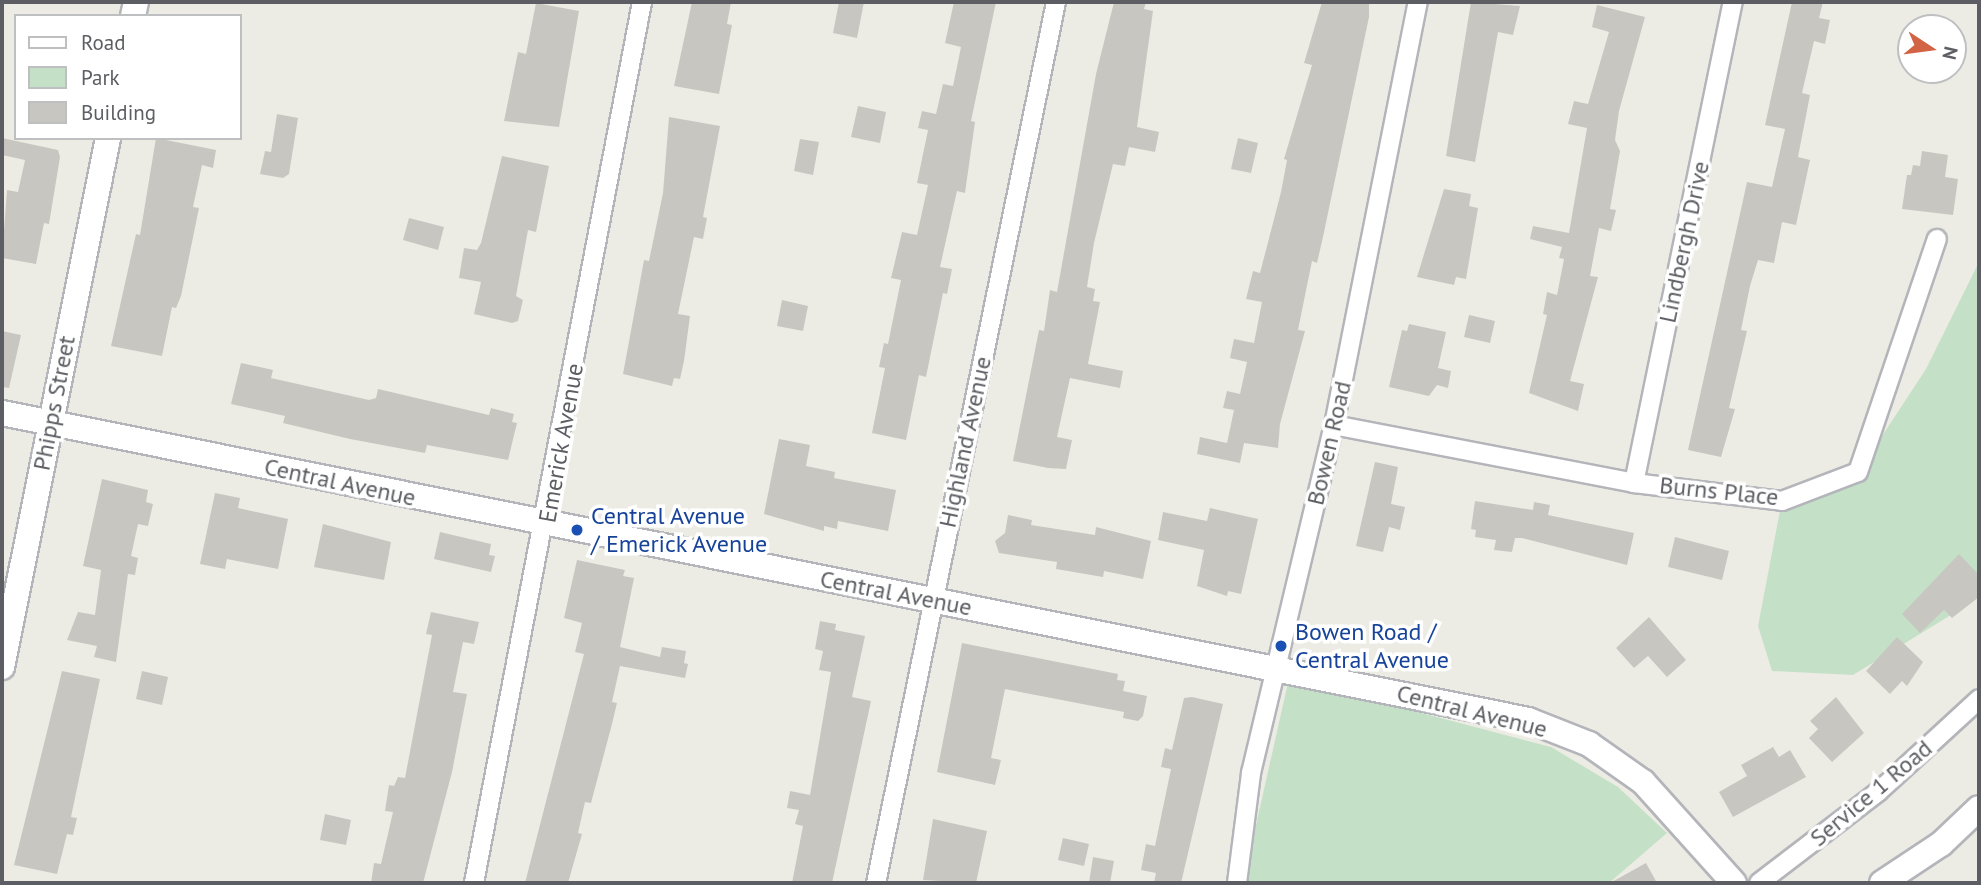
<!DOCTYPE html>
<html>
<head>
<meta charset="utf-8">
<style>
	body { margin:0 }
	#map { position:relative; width:1981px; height:885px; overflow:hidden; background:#edece4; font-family:"PT Sans",sans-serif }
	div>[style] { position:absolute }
	.green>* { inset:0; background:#c4e1c8 }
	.building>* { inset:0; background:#c8c6c1 }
	.roads { filter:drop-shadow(2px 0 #b4b5ba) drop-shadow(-2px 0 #b4b5ba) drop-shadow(0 2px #b4b5ba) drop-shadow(0 -2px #b4b5ba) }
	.minor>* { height:18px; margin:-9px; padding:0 9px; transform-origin:9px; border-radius:9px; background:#fff }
	.secondary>* { height:24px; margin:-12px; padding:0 12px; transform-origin:12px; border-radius:12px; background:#fff }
	.dots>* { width:19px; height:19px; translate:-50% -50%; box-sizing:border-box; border:4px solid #fff; border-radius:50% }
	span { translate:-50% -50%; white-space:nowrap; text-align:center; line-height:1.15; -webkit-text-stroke:7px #fff; paint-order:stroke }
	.street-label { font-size:24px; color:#5c5e63 }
	.transit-label { font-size:24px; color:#164399 }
	.left { translate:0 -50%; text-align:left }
	.frame { position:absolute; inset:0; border:4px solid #5c5e63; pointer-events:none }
	.legend { position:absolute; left:14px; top:14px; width:228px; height:126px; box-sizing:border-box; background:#fff; border:2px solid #bebfc1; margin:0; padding:9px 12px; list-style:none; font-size:21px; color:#5c5e63 }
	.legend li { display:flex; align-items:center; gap:14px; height:35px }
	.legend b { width:35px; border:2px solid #bebfc1 }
	.north { position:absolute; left:1897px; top:14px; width:70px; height:70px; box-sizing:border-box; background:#fff; border:2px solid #bebfc1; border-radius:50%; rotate:103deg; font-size:19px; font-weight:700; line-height:28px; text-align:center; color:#5c5e63 }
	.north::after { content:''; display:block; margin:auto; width:24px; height:32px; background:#d26445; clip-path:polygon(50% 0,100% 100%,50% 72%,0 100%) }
</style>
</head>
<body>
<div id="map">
	<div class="green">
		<i style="clip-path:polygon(1979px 262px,1979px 587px,1959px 610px,1853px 675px,1772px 671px,1758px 626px,1782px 500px,1859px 471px,1926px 369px)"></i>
		<i style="clip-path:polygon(1289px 678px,1551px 747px,1618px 787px,1667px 833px,1609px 883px,1243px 883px)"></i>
	</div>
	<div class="building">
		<i style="clip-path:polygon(692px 2px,731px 2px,727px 24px,732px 25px,719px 94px,674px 86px)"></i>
		<i style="clip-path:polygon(839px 2px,864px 2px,857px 38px,833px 33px)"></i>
		<i style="clip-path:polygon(954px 2px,996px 2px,971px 121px,975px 122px,965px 193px,957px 191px,940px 267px,952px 269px,947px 294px,943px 293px,926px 377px,919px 375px,906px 440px,872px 433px,885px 368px,879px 367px,884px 343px,888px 344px,901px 280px,891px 278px,902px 232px,917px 235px,928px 185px,917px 183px,928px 130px,918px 128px,922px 111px,936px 114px,943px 84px,953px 86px,961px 47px,945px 43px)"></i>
		<i style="clip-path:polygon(1114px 2px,1146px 2px,1144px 9px,1153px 11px,1137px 127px,1159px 132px,1155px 152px,1129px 147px,1125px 166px,1113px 164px,1094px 243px,1087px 287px,1095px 289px,1093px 301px,1100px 302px,1088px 364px,1123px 371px,1120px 388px,1070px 378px,1057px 437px,1072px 440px,1066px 469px,1048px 468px,1013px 461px,1039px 330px,1044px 331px,1050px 290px,1057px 292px,1096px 74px)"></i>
		<i style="clip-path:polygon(1322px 2px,1369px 2px,1369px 17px,1323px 237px,1317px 263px,1312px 261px,1298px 330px,1305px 331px,1280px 424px,1278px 448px,1244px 443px,1240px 463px,1197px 454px,1200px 437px,1227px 443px,1234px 410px,1223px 408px,1227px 391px,1240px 394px,1247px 362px,1230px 358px,1234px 339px,1254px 343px,1262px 302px,1246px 299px,1253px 271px,1260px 273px,1281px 192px,1287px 160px,1284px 159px,1312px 65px,1304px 63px)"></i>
		<i style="clip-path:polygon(1471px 2px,1520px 6px,1513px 35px,1498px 32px,1475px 162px,1446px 156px)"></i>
		<i style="clip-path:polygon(1792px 2px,1823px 2px,1819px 18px,1830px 20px,1825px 44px,1814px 41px,1802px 93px,1810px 95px,1798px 157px,1810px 160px,1796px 225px,1782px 222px,1774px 263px,1758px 260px,1750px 286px,1741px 330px,1747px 331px,1729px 408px,1735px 409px,1721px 457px,1688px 450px,1747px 182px,1772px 187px,1785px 129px,1765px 125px)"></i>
		<i style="clip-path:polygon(536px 3px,579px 11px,559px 127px,504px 121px,518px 52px,526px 54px)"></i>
		<i style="clip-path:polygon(1597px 5px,1645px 17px,1619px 111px,1615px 140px,1620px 151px,1610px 209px,1616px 210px,1611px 231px,1599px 228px,1590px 276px,1598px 277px,1570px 381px,1584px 384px,1578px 411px,1529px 393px,1547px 315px,1543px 314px,1547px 292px,1557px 295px,1564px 259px,1559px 258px,1562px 247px,1530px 239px,1533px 226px,1569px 233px,1587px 128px,1568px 124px,1574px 101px,1588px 104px,1609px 32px,1592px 27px)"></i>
		<i style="clip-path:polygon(858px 106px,886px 112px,880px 143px,851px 137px)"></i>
		<i style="clip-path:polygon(277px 114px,298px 118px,289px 174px,283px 178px,260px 174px,265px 151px,271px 152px)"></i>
		<i style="clip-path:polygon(669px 117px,720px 126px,703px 217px,707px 218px,703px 239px,694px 237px,678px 314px,690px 316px,684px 361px,680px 379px,674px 378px,672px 386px,623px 374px,644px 260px,649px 261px,663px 193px)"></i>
		<i style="clip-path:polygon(2px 138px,58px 150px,60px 157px,49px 224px,44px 223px,36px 264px,2px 258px,7px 190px,18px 192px,25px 160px,2px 155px)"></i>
		<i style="clip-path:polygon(156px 138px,216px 150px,213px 168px,202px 165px,193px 207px,199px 208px,181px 296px,176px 308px,172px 307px,162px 356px,111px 346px,136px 234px,140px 235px)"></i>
		<i style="clip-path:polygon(1238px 138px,1258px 143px,1251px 173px,1231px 169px)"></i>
		<i style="clip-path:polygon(800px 139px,819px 142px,813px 175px,794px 171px)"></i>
		<i style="clip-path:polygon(1922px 151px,1948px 155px,1945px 177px,1958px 179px,1953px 215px,1902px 209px,1907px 175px,1911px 175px,1913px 165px,1920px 166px)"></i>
		<i style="clip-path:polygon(502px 156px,549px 166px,536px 232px,528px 230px,516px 296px,523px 300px,518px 321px,512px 323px,474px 314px,481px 282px,459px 278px,464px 248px,477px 250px,481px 243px)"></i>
		<i style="clip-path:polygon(1444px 189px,1471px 194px,1469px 206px,1478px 208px,1466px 279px,1456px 277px,1454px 285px,1417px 277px)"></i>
		<i style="clip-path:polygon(409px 218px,444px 227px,438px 250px,403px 240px)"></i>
		<i style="clip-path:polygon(782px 300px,808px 306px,803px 331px,777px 326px)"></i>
		<i style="clip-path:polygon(1469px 315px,1495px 321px,1490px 343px,1464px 337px)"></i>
		<i style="clip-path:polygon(1409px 324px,1446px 332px,1438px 368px,1451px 371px,1448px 388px,1437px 385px,1429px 396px,1389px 387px,1402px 330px,1407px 331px)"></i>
		<i style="clip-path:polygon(2px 331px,21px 335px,9px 388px,2px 387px)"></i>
		<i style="clip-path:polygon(241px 363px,273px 370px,271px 378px,369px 400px,376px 398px,378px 389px,489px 415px,491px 408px,514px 414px,512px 422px,517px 423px,508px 460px,427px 445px,425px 453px,350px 439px,283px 423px,285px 416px,231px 404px)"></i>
		<i style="clip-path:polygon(779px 439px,810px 445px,806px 466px,835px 472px,834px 478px,896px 490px,888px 531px,838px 521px,837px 529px,824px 526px,824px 531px,764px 514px)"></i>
		<i style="clip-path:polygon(1375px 462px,1398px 467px,1391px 504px,1405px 507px,1400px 530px,1389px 527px,1383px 552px,1356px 546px)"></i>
		<i style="clip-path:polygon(102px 479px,148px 490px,146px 502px,153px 504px,148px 526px,138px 524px,131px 556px,138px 558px,135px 575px,128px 574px,116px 662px,94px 657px,97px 646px,67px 640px,78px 612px,95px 615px,101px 570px,83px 566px)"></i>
		<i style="clip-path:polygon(215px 493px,240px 498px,238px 508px,288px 519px,278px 569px,227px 559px,225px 569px,200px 564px)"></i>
		<i style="clip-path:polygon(1475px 501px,1533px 510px,1534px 502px,1550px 505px,1548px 515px,1634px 533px,1627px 565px,1522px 538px,1515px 538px,1512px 552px,1494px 550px,1496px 540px,1475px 537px,1476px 530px,1471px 529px)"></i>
		<i style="clip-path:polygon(1210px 508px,1258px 519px,1241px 594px,1228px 591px,1227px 596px,1197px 586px,1204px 550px,1158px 540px,1163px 512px,1207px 521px)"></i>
		<i style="clip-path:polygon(1008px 515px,1032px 520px,1031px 525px,1095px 535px,1096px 527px,1151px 541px,1143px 579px,1104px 571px,1103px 577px,1056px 569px,1057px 562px,999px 553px,995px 541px,1005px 533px)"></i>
		<i style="clip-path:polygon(323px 524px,391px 542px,384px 580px,314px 567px)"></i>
		<i style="clip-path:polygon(440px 532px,491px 544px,489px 555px,495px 556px,491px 572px,434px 559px)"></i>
		<i style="clip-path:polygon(1675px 537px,1729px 551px,1722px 580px,1668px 567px)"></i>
		<i style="clip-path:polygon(1959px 554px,1979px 575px,1979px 597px,1952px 618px,1944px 610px,1920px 633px,1902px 614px)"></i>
		<i style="clip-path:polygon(577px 560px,625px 570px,623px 576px,634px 578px,620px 647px,660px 657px,662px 647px,686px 651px,684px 663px,688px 664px,685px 678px,620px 666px,612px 702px,617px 703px,612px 724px,591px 803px,585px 802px,578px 833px,582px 834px,568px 883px,525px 883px,584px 654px,575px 652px,582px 623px,564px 618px)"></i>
		<i style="clip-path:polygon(431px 612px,479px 622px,474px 644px,463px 642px,453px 692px,467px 694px,452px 772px,423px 883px,371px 883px,374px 863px,381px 864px,393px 812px,385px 811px,389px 785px,394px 786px,398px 777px,405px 778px,432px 635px,426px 634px)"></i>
		<i style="clip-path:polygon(1649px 617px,1686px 660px,1667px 677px,1648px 656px,1634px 668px,1616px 648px)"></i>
		<i style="clip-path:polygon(820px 621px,836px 624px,835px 630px,865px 636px,852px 697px,871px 701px,832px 883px,792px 883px,803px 826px,795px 824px,799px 810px,787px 808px,790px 791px,810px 795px,831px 672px,819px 670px,823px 651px,815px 649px)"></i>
		<i style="clip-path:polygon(1897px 637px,1923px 662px,1907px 686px,1902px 681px,1890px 694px,1866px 671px)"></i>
		<i style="clip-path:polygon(962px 643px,1118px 674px,1117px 680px,1125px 681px,1123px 691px,1147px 696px,1143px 716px,1138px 721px,1123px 718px,1124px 712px,1005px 689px,991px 758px,1001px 760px,995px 785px,937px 772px)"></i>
		<i style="clip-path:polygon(62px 671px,100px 679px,71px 817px,77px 818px,73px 835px,67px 834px,57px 874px,14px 865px)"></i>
		<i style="clip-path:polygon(142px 671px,168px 677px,162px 705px,136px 699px)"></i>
		<i style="clip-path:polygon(1192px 697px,1223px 704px,1181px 883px,1154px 883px,1156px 873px,1141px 870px,1146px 844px,1155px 846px,1171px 769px,1161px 767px,1165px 748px,1172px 750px,1184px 698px)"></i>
		<i style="clip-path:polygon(1836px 697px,1864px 733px,1832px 762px,1809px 738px,1818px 729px,1810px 721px)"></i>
		<i style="clip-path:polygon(1773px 747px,1779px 757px,1790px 750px,1806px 777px,1733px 817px,1719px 792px,1747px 776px,1741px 765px)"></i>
		<i style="clip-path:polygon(325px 814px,351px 820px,346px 845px,320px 840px)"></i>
		<i style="clip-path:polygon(933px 819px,987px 831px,976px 883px,923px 880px)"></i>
		<i style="clip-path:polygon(1063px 838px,1089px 844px,1084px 866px,1058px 860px)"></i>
		<i style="clip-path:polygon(1093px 857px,1114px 861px,1110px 883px,1089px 883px)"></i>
		<i style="clip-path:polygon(1646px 863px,1657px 883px,1610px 883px)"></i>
	</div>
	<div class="roads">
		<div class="minor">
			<i style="left:1334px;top:425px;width:306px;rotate:10.9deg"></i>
			<i style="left:1634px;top:483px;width:149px;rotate:6.9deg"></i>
			<i style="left:1782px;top:501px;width:81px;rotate:-20.9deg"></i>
			<i style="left:1858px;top:472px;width:246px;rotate:-71.3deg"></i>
			<i style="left:1634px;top:483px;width:491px;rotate:-78.4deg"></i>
			<i style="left:474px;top:883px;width:897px;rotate:-79.2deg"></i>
			<i style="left:876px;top:883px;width:899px;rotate:-78.45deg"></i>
			<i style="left:1237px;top:883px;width:111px;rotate:-82.7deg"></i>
			<i style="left:1251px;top:773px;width:358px;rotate:-76.6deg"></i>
			<i style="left:1334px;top:425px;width:431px;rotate:-78.8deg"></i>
			<i style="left:1759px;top:883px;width:150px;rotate:-37.4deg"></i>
			<i style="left:1878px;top:792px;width:137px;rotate:-42.6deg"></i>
		</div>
		<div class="secondary">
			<i style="left:133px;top:16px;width:14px;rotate:-78deg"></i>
			<i style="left:2px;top:413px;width:1557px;rotate:11.37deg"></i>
			<i style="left:1528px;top:720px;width:66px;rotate:21.5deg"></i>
			<i style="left:1589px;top:744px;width:66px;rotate:35.1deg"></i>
			<i style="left:1643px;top:782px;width:136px;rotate:48deg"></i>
			<i style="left:2px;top:667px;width:540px;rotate:-78.67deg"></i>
			<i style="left:1882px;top:883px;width:71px;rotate:-33.5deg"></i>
			<i style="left:1941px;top:844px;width:52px;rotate:-43.5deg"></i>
		</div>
	</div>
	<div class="dots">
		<i style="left:577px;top:530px;background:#1a4fb4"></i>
		<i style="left:1281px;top:646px;background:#1a4fb4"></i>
	</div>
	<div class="street-label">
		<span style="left:1684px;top:242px;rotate:-78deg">Lindbergh Drive</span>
		<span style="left:54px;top:403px;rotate:-79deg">Phipps Street</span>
		<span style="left:965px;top:442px;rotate:-78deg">Highland Avenue</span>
		<span style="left:561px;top:443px;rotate:-80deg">Emerick Avenue</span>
		<span style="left:1329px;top:443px;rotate:-77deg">Bowen Road</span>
		<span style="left:340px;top:482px;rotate:12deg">Central Avenue</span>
		<span style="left:1719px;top:491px;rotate:6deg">Burns Place</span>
		<span style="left:896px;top:593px;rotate:11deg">Central Avenue</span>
		<span style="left:1472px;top:711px;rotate:14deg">Central Avenue</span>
		<span style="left:1871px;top:793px;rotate:-40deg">Service 1 Road</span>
	</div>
	<div class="transit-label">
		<span class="left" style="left:591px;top:530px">Central Avenue<br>/ Emerick Avenue</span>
		<span class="left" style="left:1295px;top:646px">Bowen Road /<br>Central Avenue</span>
	</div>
	<div class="frame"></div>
	<ul class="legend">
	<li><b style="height:9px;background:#fff"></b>Road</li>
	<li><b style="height:19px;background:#c4e1c8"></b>Park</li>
	<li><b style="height:19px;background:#c8c6c1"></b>Building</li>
	</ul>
	<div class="north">N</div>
</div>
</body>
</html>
